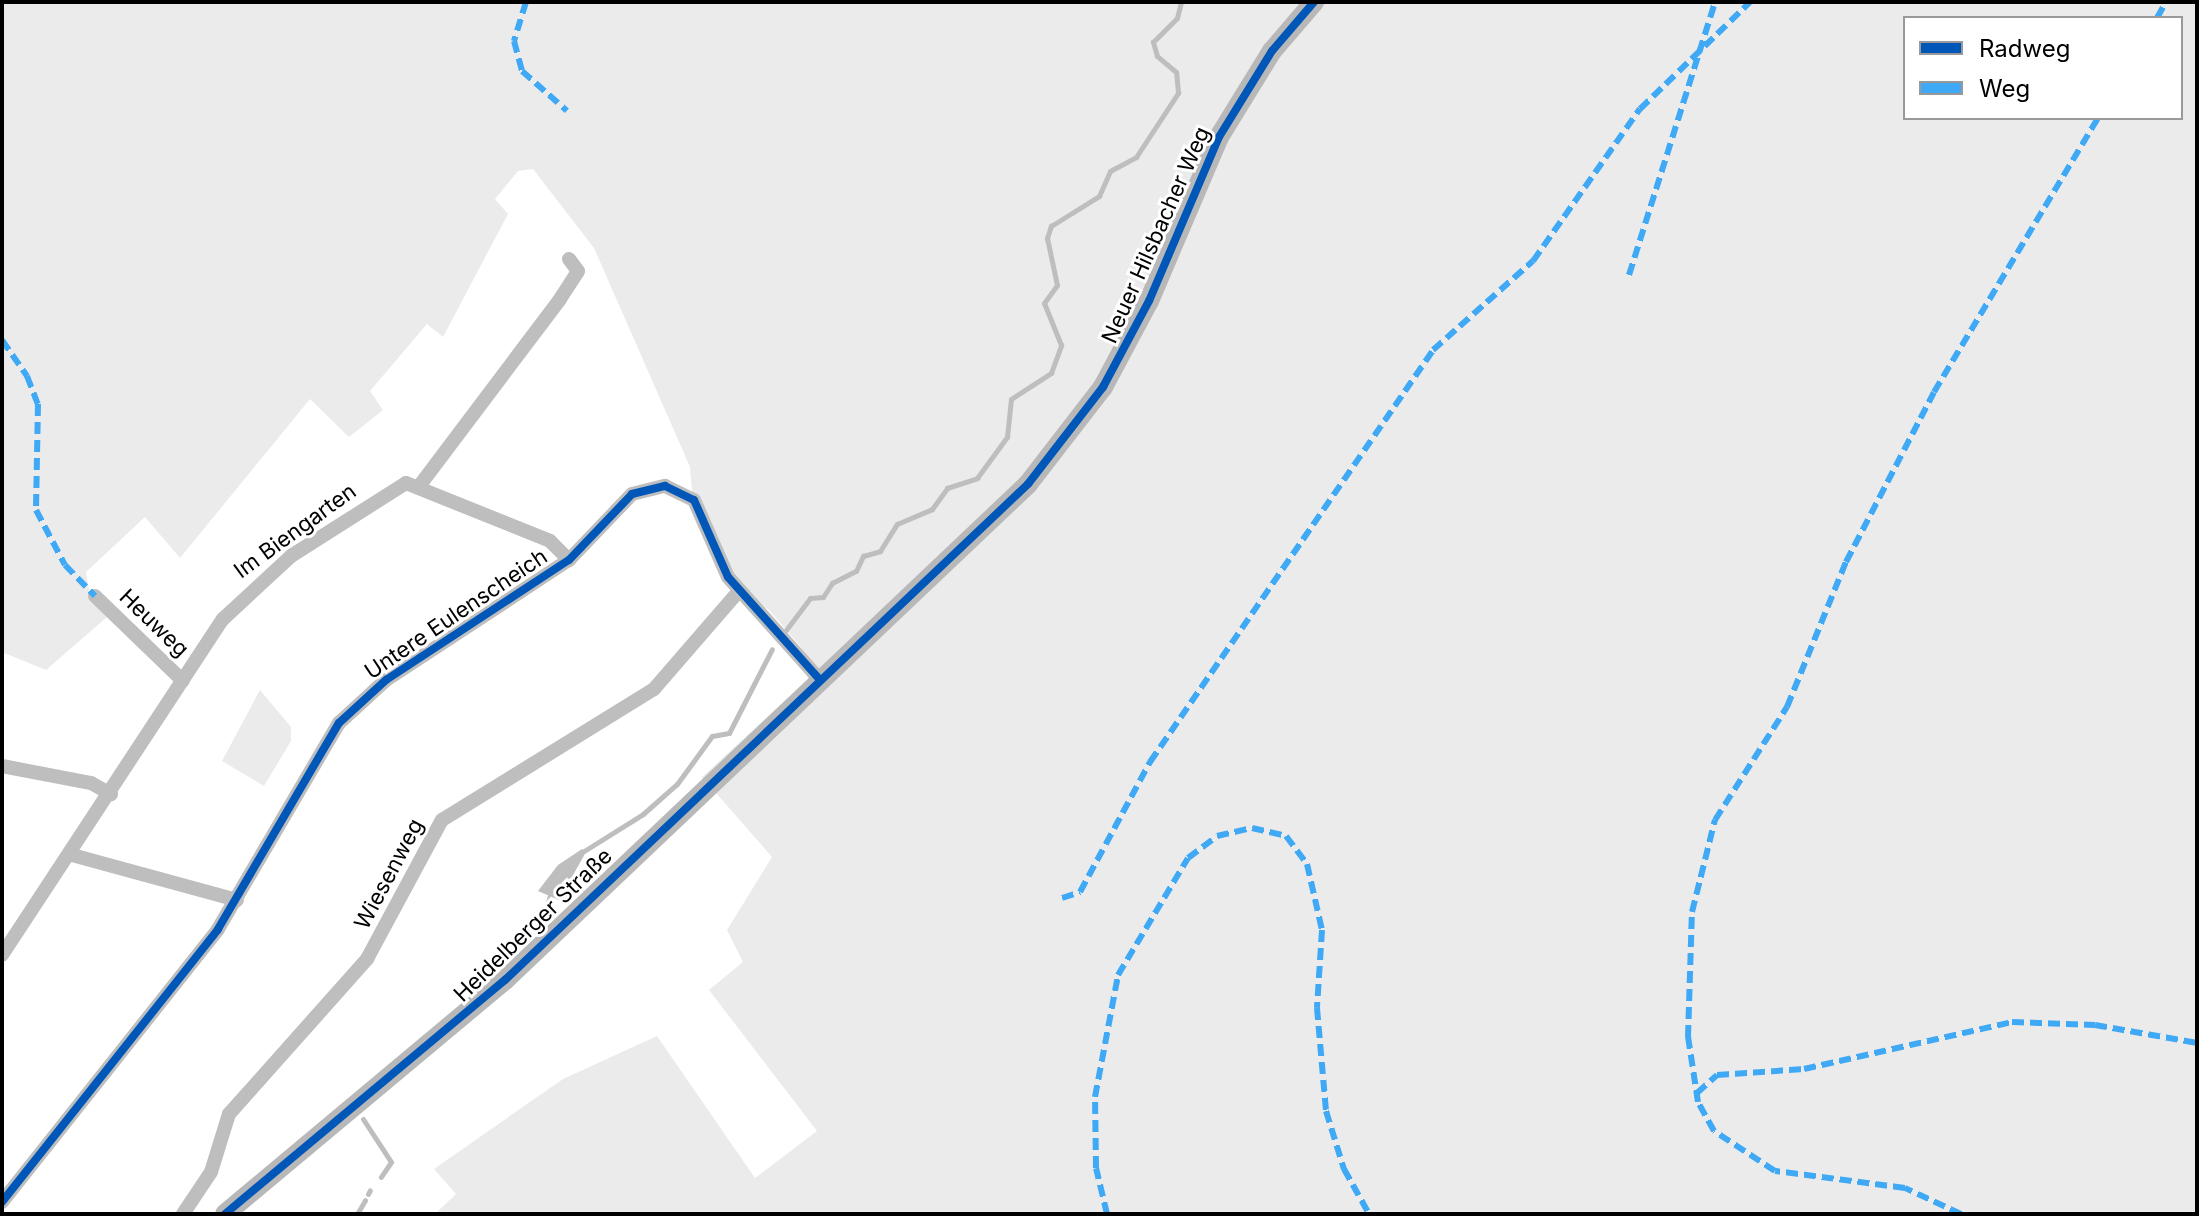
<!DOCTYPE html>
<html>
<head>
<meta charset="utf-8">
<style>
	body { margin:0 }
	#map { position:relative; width:2199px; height:1216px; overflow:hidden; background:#fff; font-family:Inter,sans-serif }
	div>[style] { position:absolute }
	.green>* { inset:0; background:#ebebeb }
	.water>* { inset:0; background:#bebebe }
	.stream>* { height:5px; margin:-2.5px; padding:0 2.5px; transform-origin:2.5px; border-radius:2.5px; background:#bebebe }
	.street>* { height:14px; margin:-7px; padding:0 7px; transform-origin:7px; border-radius:7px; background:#bebebe }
	.secondary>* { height:20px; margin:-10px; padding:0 10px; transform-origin:10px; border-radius:10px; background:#b8b8b8 }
	.quiet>* { height:6px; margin-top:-3px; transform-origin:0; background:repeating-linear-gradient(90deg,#3fa9f5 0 12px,transparent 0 18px) }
	.cycleway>* { height:8px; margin:-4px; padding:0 4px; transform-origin:4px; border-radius:4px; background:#0057b8 }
	span { translate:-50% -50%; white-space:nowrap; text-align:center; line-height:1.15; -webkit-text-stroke:6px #fff; paint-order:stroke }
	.street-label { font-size:22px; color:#000 }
	.frame { position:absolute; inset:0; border:4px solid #000; pointer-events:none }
	.legend { position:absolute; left:1903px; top:16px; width:280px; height:104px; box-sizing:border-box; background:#fff; border:2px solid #999; margin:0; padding:10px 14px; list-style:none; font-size:24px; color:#000 }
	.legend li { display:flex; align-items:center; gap:16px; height:40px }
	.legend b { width:40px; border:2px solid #999 }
</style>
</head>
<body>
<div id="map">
	<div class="green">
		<i style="clip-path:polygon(evenodd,2px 2px,2197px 2px,2197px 1214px,435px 1214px,456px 1194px,434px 1169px,563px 1079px,657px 1036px,755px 1178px,817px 1131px,709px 990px,743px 962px,727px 930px,772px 857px,702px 777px,808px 679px,801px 647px,769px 610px,739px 591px,692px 492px,690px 467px,594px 248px,533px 169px,518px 171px,495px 199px,508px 214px,443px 337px,427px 324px,370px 391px,383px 410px,349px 437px,310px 399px,180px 558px,145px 517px,86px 572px,90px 596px,107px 617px,46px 670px,2px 652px,2px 2px,1905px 18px,2181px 18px,2181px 118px,1905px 118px,1905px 18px)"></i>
		<i style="clip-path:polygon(260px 690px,291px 727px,291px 741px,264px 786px,222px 761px)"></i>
	</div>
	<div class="water">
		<i style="clip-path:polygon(582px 849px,586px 852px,559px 900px,538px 891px,558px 865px)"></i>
	</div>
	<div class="stream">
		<i style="left:786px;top:630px;width:40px;rotate:-53deg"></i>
		<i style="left:810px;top:598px;width:13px;rotate:-4deg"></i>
		<i style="left:823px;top:597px;width:17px;rotate:-57deg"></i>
		<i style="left:832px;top:583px;width:27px;rotate:-27deg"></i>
		<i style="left:856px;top:571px;width:17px;rotate:-65deg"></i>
		<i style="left:863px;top:556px;width:18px;rotate:-16deg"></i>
		<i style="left:880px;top:551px;width:32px;rotate:-58deg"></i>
		<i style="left:897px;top:524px;width:38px;rotate:-23deg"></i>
		<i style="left:932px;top:509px;width:26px;rotate:-54deg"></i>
		<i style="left:947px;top:488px;width:32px;rotate:-18deg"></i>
		<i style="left:977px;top:478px;width:51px;rotate:-53.8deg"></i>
		<i style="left:1007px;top:437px;width:38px;rotate:-84deg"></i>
		<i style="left:1011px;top:399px;width:48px;rotate:-33deg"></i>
		<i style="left:1051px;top:373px;width:30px;rotate:-70deg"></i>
		<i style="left:1061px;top:345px;width:45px;rotate:-112deg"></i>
		<i style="left:1044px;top:303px;width:22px;rotate:-54deg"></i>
		<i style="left:1057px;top:285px;width:48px;rotate:-102deg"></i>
		<i style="left:1047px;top:238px;width:13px;rotate:-72deg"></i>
		<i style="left:1051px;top:226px;width:57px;rotate:-32deg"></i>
		<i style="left:1099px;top:196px;width:27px;rotate:-66deg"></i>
		<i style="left:1110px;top:171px;width:30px;rotate:-28deg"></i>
		<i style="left:1136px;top:157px;width:77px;rotate:-56.7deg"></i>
		<i style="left:1178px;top:93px;width:21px;rotate:-95deg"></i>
		<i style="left:1176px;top:72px;width:25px;rotate:-140deg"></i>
		<i style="left:1157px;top:56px;width:15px;rotate:-106deg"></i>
		<i style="left:1153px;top:42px;width:34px;rotate:-45deg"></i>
		<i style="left:1177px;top:18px;width:16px;rotate:-76deg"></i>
		<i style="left:584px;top:851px;width:70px;rotate:-32.1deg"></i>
		<i style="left:643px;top:814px;width:45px;rotate:-41.4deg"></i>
		<i style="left:677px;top:784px;width:59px;rotate:-53.9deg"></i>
		<i style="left:712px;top:736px;width:17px;rotate:-10deg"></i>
		<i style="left:729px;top:733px;width:94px;rotate:-62.9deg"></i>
		<i style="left:545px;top:913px;width:18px;rotate:-74deg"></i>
		<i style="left:363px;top:1119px;width:51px;rotate:56.9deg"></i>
		<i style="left:391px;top:1162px;width:18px;rotate:124deg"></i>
		<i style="left:368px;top:1194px;width:4px;rotate:-63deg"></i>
		<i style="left:357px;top:1214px;width:16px;rotate:-60deg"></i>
	</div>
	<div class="street">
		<i style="left:420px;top:485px;width:233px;rotate:-53deg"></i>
		<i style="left:560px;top:299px;width:33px;rotate:-57deg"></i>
		<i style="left:578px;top:271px;width:15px;rotate:-127deg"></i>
		<i style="left:95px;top:596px;width:122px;rotate:44deg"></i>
		<i style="left:2px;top:766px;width:91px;rotate:10.8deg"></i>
		<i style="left:91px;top:783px;width:23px;rotate:29deg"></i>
		<i style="left:72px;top:855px;width:171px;rotate:15.3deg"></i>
		<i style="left:2px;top:955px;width:402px;rotate:-56.7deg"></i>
		<i style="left:223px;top:619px;width:93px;rotate:-42.8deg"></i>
		<i style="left:291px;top:556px;width:136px;rotate:-32.4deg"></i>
		<i style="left:406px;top:483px;width:155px;rotate:21.9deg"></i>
		<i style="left:550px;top:541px;width:27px;rotate:45deg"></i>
		<i style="left:2px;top:1202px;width:348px;rotate:-51.6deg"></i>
		<i style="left:218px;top:929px;width:239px;rotate:-59.6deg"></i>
		<i style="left:339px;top:723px;width:64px;rotate:-42.5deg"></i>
		<i style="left:386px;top:680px;width:219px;rotate:-33.3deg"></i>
		<i style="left:569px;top:560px;width:91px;rotate:-46.3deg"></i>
		<i style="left:632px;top:494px;width:34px;rotate:-14deg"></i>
		<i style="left:665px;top:486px;width:32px;rotate:26deg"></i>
		<i style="left:694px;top:500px;width:84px;rotate:66.2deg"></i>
		<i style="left:728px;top:577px;width:138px;rotate:48.2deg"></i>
		<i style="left:183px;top:1214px;width:50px;rotate:-56.3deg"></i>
		<i style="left:211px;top:1172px;width:61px;rotate:-72.8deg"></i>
		<i style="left:229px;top:1114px;width:208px;rotate:-48.3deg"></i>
		<i style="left:367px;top:959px;width:158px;rotate:-61.7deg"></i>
		<i style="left:442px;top:820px;width:249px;rotate:-31.7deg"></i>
		<i style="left:654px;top:689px;width:130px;rotate:-49.1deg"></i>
	</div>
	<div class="secondary">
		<i style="left:225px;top:1214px;width:365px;rotate:-39.9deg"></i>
		<i style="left:505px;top:980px;width:721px;rotate:-43.48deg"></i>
		<i style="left:1028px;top:484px;width:123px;rotate:-52.3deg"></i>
		<i style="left:1103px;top:387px;width:98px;rotate:-61.9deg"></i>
		<i style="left:1149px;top:301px;width:178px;rotate:-66.9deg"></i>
		<i style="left:1219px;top:137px;width:101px;rotate:-58.4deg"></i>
		<i style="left:1272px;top:51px;width:65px;rotate:-49.4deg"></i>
	</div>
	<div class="quiet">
		<i style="left:526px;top:2px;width:41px;rotate:107.1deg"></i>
		<i style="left:514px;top:41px;width:31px;rotate:75deg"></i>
		<i style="left:522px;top:71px;width:60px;rotate:41.6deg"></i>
		<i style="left:2157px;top:18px;width:18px;rotate:-61deg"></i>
		<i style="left:1629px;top:275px;width:286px;rotate:-72.5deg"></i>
		<i style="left:2px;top:340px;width:44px;rotate:55.2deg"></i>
		<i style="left:27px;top:376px;width:30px;rotate:69deg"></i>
		<i style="left:38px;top:404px;width:106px;rotate:91.1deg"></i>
		<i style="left:36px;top:510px;width:62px;rotate:62.2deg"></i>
		<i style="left:65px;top:565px;width:43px;rotate:45.9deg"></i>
		<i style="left:1062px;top:898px;width:19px;rotate:-18deg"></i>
		<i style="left:1080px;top:892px;width:148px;rotate:-61.7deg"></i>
		<i style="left:1150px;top:762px;width:500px;rotate:-55.5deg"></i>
		<i style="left:1433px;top:350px;width:134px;rotate:-41.7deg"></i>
		<i style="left:1533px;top:261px;width:186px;rotate:-54.9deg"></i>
		<i style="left:1640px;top:109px;width:153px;rotate:-44.2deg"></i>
		<i style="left:1697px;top:1093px;width:27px;rotate:-42deg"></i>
		<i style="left:1717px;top:1075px;width:87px;rotate:-3.9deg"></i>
		<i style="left:1804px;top:1069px;width:213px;rotate:-12.7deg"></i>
		<i style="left:2012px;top:1022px;width:83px;rotate:2.1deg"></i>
		<i style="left:2095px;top:1025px;width:104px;rotate:10deg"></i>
		<i style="left:1107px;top:1214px;width:47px;rotate:-103.4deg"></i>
		<i style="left:1096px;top:1168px;width:71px;rotate:-90.8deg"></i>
		<i style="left:1095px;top:1097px;width:124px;rotate:-79.3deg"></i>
		<i style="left:1118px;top:975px;width:136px;rotate:-59.1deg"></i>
		<i style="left:1188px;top:858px;width:36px;rotate:-37deg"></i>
		<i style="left:1217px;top:836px;width:36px;rotate:-13deg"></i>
		<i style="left:1252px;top:828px;width:35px;rotate:13deg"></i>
		<i style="left:1286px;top:836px;width:35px;rotate:53deg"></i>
		<i style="left:1307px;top:864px;width:68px;rotate:77.2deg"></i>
		<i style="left:1322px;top:930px;width:78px;rotate:93.7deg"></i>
		<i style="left:1317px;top:1008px;width:103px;rotate:85deg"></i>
		<i style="left:1326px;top:1111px;width:61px;rotate:72.8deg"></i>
		<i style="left:1344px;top:1169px;width:51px;rotate:60.9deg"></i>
		<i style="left:1961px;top:1214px;width:62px;rotate:-155.1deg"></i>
		<i style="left:1905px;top:1188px;width:131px;rotate:-172.5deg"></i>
		<i style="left:1775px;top:1171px;width:73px;rotate:-146.7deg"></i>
		<i style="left:1714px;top:1131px;width:33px;rotate:-119deg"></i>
		<i style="left:1698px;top:1102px;width:66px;rotate:-98.7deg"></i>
		<i style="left:1688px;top:1037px;width:125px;rotate:-88.2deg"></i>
		<i style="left:1692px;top:912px;width:95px;rotate:-76deg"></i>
		<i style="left:1715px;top:820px;width:134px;rotate:-57.5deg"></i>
		<i style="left:1787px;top:707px;width:157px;rotate:-67.9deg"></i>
		<i style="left:1846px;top:562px;width:191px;rotate:-62.6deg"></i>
		<i style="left:1934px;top:392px;width:319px;rotate:-59.1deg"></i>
	</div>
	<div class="cycleway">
		<i style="left:2px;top:1202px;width:348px;rotate:-51.6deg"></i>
		<i style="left:218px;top:929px;width:239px;rotate:-59.6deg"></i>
		<i style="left:339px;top:723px;width:64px;rotate:-42.5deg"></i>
		<i style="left:386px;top:680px;width:219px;rotate:-33.3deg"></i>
		<i style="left:569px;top:560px;width:91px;rotate:-46.3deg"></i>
		<i style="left:632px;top:494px;width:34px;rotate:-14deg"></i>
		<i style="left:665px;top:486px;width:32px;rotate:26deg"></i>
		<i style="left:694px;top:500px;width:84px;rotate:66.2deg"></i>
		<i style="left:728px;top:577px;width:138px;rotate:48.2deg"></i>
		<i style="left:225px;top:1214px;width:365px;rotate:-39.9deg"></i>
		<i style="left:505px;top:980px;width:721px;rotate:-43.48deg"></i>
		<i style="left:1028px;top:484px;width:123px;rotate:-52.3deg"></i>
		<i style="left:1103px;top:387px;width:98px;rotate:-61.9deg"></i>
		<i style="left:1149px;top:301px;width:178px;rotate:-66.9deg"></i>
		<i style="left:1219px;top:137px;width:101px;rotate:-58.4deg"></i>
		<i style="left:1272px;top:51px;width:65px;rotate:-49.4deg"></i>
	</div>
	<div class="street-label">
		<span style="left:1156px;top:235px;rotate:-66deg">Neuer Hilsbacher Weg</span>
		<span style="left:295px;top:531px;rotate:-36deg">Im Biengarten</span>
		<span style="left:456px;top:614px;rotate:-34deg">Untere Eulenscheich</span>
		<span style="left:154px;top:623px;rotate:44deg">Heuweg</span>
		<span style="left:389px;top:874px;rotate:-62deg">Wiesenweg</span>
		<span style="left:533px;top:925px;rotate:-44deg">Heidelberger Straße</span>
	</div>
	<div class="frame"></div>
	<ul class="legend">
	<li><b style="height:10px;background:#0057b8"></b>Radweg</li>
	<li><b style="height:10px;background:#3fa9f5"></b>Weg</li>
	</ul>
</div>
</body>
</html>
